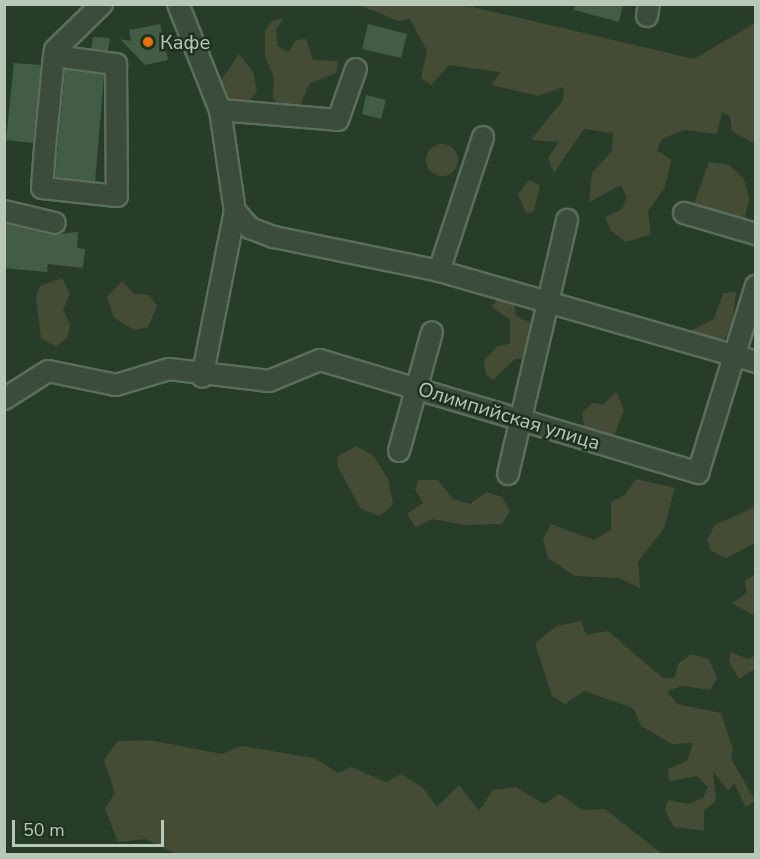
<!DOCTYPE html>
<html>
<head>
<meta charset="utf-8">
<style>
	body { margin:0 }
	#map { position:relative; width:760px; height:859px; overflow:hidden; background:#273d27; font-family:"Nunito Sans",sans-serif }
	div>[style] { position:absolute }
	.green>* { inset:0; background:#454c36 }
	.round { border-radius:50% }
	.building>* { inset:0; background:#435c43 }
	.roads { filter:drop-shadow(2px 0 #5b6d5b) drop-shadow(-2px 0 #5b6d5b) drop-shadow(0 2px #5b6d5b) drop-shadow(0 -2px #5b6d5b) }
	.minor>* { height:20px; margin:-10px; padding:0 10px; transform-origin:10px; border-radius:10px; background:#3b4d3a }
	.dots>* { width:16px; height:16px; translate:-50% -50%; box-sizing:border-box; border:3px solid #1f321f; border-radius:50% }
	span { translate:-50% -50%; white-space:nowrap; text-align:center; line-height:1.15; -webkit-text-stroke:5px #1f321f; paint-order:stroke }
	.poi-label { font-size:20px; color:#b7c8b7 }
	.left { translate:0 -50%; text-align:left }
	.street-label { font-size:20px; color:#b7c8b7 }
	.frame { position:absolute; inset:0; border:6px solid #b7c8b7; pointer-events:none }
	.scale { position:absolute; left:12px; top:820px; width:152px; height:27px; box-sizing:border-box; border:3px solid #b7c8b7; border-top:0; padding-left:8px; font-size:18px; line-height:21px; white-space:nowrap; color:#b7c8b7; -webkit-text-stroke:4px #1f321f; paint-order:stroke }
</style>
</head>
<body>
<div id="map">
	<div class="green">
		<i style="clip-path:polygon(359px 5px,464px 5px,694px 59px,755px 23px,755px 144px,732px 131px,730px 116px,722px 112px,717px 134px,684px 130px,662px 139px,657px 150px,671px 160px,665px 187px,648px 211px,651px 234px,626px 242px,611px 231px,605px 217px,621px 210px,627px 198px,621px 185px,589px 202px,592px 173px,612px 151px,613px 133px,584px 129px,554px 173px,548px 158px,559px 142px,531px 140px,563px 100px,564px 87px,538px 96px,492px 85px,500px 72px,449px 65px,431px 85px,421px 78px,427px 51px,410px 19px,398px 21px)"></i>
		<i style="clip-path:polygon(283px 19px,276px 30px,278px 47px,289px 52px,296px 40px,306px 39px,313px 60px,338px 61px,336px 73px,309px 84px,299px 108px,283px 109px,273px 98px,274px 77px,265px 56px,265px 31px,273px 20px)"></i>
		<i style="clip-path:polygon(239px 54px,253px 72px,257px 91px,247px 103px,228px 100px,220px 82px)"></i>
		<i class="round" style="left:426px;top:144px;width:32px;height:32px"></i>
		<i style="clip-path:polygon(709px 162px,729px 165px,744px 179px,749px 198px,745px 218px,729px 222px,692px 209px)"></i>
		<i style="clip-path:polygon(529px 180px,540px 185px,534px 211px,526px 213px,518px 194px)"></i>
		<i style="clip-path:polygon(62px 278px,70px 294px,63px 310px,70px 324px,68px 337px,56px 347px,41px 338px,36px 297px,40px 286px)"></i>
		<i style="clip-path:polygon(122px 281px,134px 294px,149px 295px,157px 306px,148px 327px,135px 330px,114px 318px,107px 297px)"></i>
		<i style="clip-path:polygon(736px 292px,731px 332px,715px 347px,692px 340px,690px 331px,714px 319px,723px 293px)"></i>
		<i style="clip-path:polygon(497px 299px,514px 302px,516px 316px,535px 325px,528px 359px,515px 359px,493px 380px,486px 375px,484px 360px,498px 346px,510px 344px,510px 320px,492px 307px)"></i>
		<i style="clip-path:polygon(616px 392px,624px 410px,614px 437px,585px 429px,582px 413px,592px 403px,604px 404px)"></i>
		<i style="clip-path:polygon(356px 446px,373px 455px,388px 479px,393px 504px,380px 516px,361px 509px,338px 467px,337px 457px)"></i>
		<i style="clip-path:polygon(636px 479px,675px 488px,664px 528px,638px 562px,640px 588px,619px 578px,575px 576px,548px 558px,543px 539px,551px 524px,594px 540px,611px 530px,611px 502px,625px 495px)"></i>
		<i style="clip-path:polygon(419px 480px,438px 480px,453px 499px,470px 504px,486px 492px,502px 497px,510px 511px,502px 524px,463px 525px,433px 519px,415px 527px,407px 514px,423px 503px,415px 489px)"></i>
		<i style="clip-path:polygon(755px 507px,755px 543px,726px 558px,711px 551px,707px 540px,715px 525px)"></i>
		<i style="clip-path:polygon(755px 574px,755px 614px,753px 615px,732px 603px,747px 593px,745px 581px)"></i>
		<i style="clip-path:polygon(581px 621px,586px 635px,608px 631px,663px 678px,675px 678px,678px 664px,691px 654px,709px 659px,717px 678px,710px 690px,682px 686px,667px 691px,677px 704px,721px 713px,733px 749px,731px 758px,755px 801px,746px 807px,734px 783px,728px 791px,713px 771px,716px 801px,704px 810px,704px 831px,674px 827px,665px 810px,668px 800px,688px 804px,703px 798px,708px 787px,697px 776px,669px 781px,668px 769px,687px 761px,693px 743px,672px 744px,641px 726px,633px 708px,584px 691px,565px 704px,552px 696px,535px 643px,557px 626px)"></i>
		<i style="clip-path:polygon(731px 652px,747px 659px,755px 656px,755px 669px,739px 679px,729px 662px)"></i>
		<i style="clip-path:polygon(149px 740px,222px 754px,242px 746px,314px 758px,338px 773px,351px 767px,386px 782px,401px 774px,422px 787px,437px 807px,459px 785px,479px 811px,493px 790px,516px 787px,544px 804px,560px 794px,582px 810px,605px 809px,662px 854px,177px 854px,145px 839px,118px 842px,105px 809px,115px 793px,104px 760px,118px 741px)"></i>
	</div>
	<div class="building">
		<i style="clip-path:polygon(575px 4px,623px 4px,619px 22px,574px 10px)"></i>
		<i style="clip-path:polygon(160px 24px,168px 60px,145px 65px,120px 39px,131px 41px,129px 30px)"></i>
		<i style="clip-path:polygon(368px 24px,407px 34px,401px 58px,362px 49px)"></i>
		<i style="clip-path:polygon(93px 37px,110px 38px,108px 51px,91px 49px)"></i>
		<i style="clip-path:polygon(14px 63px,41px 65px,33px 143px,6px 140px)"></i>
		<i style="clip-path:polygon(65px 69px,104px 75px,95px 182px,55px 177px)"></i>
		<i style="clip-path:polygon(366px 95px,386px 100px,381px 119px,362px 114px)"></i>
		<i style="clip-path:polygon(4px 224px,52px 235px,78px 232px,77px 248px,85px 249px,83px 268px,48px 264px,47px 272px,4px 268px)"></i>
	</div>
	<div class="roads">
		<div class="minor">
			<i style="left:178px;top:4px;width:114px;rotate:68.4deg"></i>
			<i style="left:220px;top:110px;width:102px;rotate:81.6deg"></i>
			<i style="left:235px;top:211px;width:169px;rotate:101.2deg"></i>
			<i style="left:647px;top:16px;width:12px;rotate:-81deg"></i>
			<i style="left:54px;top:56px;width:63px;rotate:7.4deg"></i>
			<i style="left:116px;top:64px;width:132px;rotate:89.6deg"></i>
			<i style="left:117px;top:196px;width:75px;rotate:-173.9deg"></i>
			<i style="left:42px;top:188px;width:41px;rotate:-85.8deg"></i>
			<i style="left:45px;top:147px;width:91px;rotate:-84.4deg"></i>
			<i style="left:54px;top:56px;width:6px;rotate:-81deg"></i>
			<i style="left:55px;top:50px;width:66px;rotate:-44.4deg"></i>
			<i style="left:220px;top:110px;width:118px;rotate:4.8deg"></i>
			<i style="left:338px;top:120px;width:54px;rotate:-70.6deg"></i>
			<i style="left:4px;top:211px;width:52px;rotate:13.2deg"></i>
			<i style="left:235px;top:211px;width:23px;rotate:49deg"></i>
			<i style="left:250px;top:228px;width:26px;rotate:21deg"></i>
			<i style="left:274px;top:237px;width:168px;rotate:11.6deg"></i>
			<i style="left:439px;top:271px;width:330px;rotate:16deg"></i>
			<i style="left:684px;top:213px;width:75px;rotate:16.3deg"></i>
			<i style="left:439px;top:271px;width:141px;rotate:-71.8deg"></i>
			<i style="left:4px;top:399px;width:52px;rotate:-32.5deg"></i>
			<i style="left:48px;top:371px;width:69px;rotate:11.6deg"></i>
			<i style="left:116px;top:385px;width:55px;rotate:-16.8deg"></i>
			<i style="left:169px;top:369px;width:101px;rotate:6.8deg"></i>
			<i style="left:269px;top:381px;width:55px;rotate:-22.4deg"></i>
			<i style="left:320px;top:360px;width:395px;rotate:16.6deg"></i>
			<i style="left:698px;top:473px;width:196px;rotate:-72.8deg"></i>
			<i style="left:399px;top:451px;width:123px;rotate:-74.5deg"></i>
			<i style="left:508px;top:474px;width:261px;rotate:-76.9deg"></i>
		</div>
	</div>
	<div class="dots">
		<i style="left:148px;top:42px;background:#e8710a"></i>
	</div>
	<div class="poi-label">
		<span class="left" style="left:160px;top:42px">Кафе</span>
	</div>
	<div class="street-label">
		<span style="left:509px;top:416px;rotate:17deg">Олимпийская улица</span>
	</div>
	<div class="frame"></div>
	<div class="scale">50 m</div>
</div>
</body>
</html>
